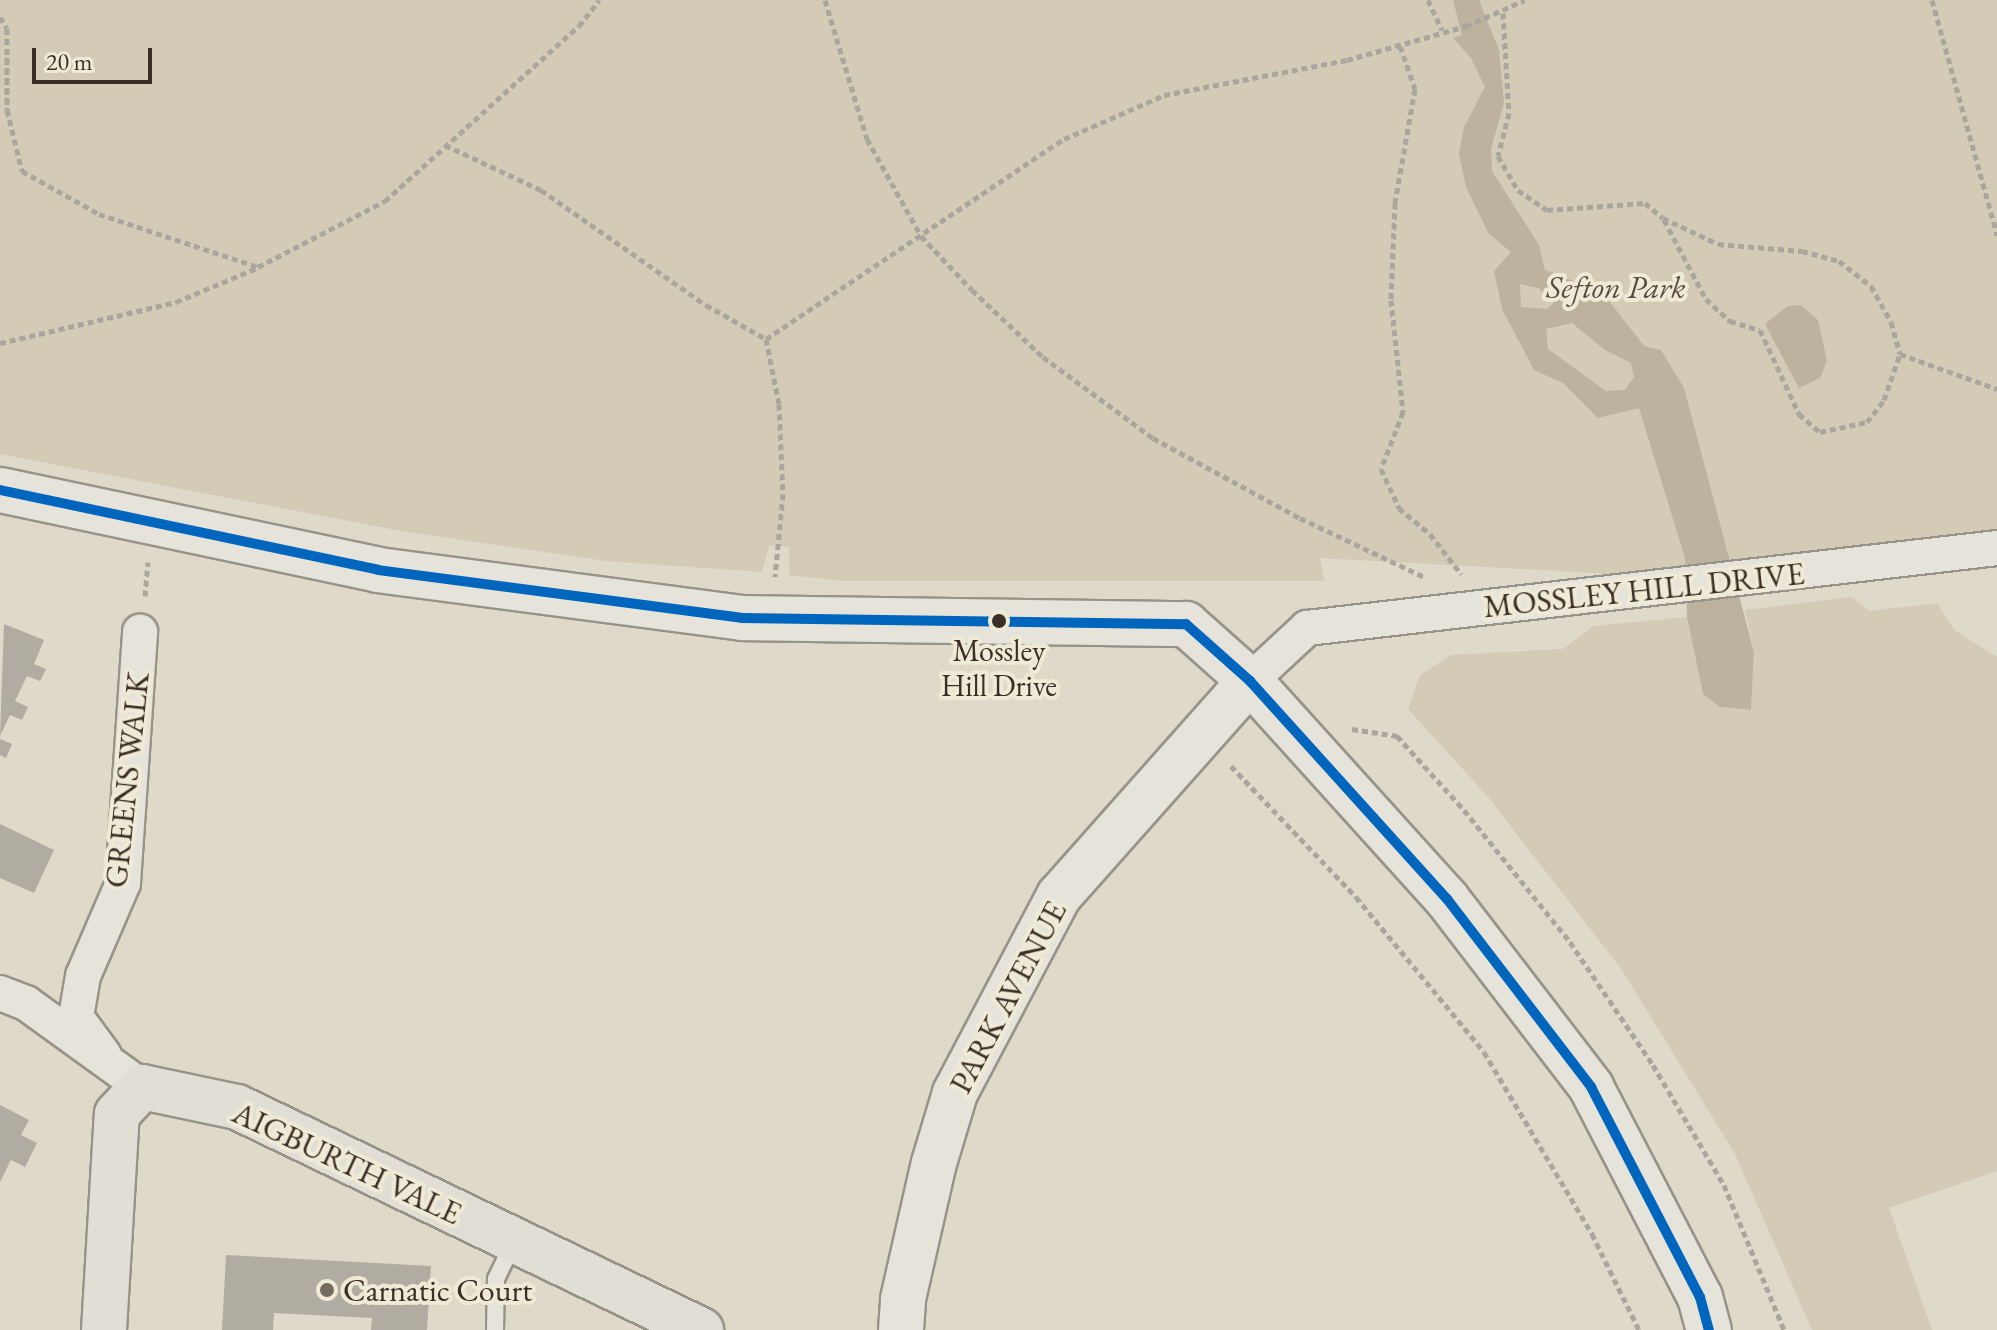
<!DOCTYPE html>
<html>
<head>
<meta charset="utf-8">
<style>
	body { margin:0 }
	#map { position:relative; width:1997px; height:1330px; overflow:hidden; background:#ded9c9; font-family:"EB Garamond",serif }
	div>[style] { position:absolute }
	.green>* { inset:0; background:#d3cbb6 }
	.water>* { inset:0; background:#bcb29e }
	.building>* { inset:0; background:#b0aca1 }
	.path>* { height:5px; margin-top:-2.5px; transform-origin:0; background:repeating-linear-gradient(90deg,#a9a69e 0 6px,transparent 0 10px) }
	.roads { filter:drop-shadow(2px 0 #989389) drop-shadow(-2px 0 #989389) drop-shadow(0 2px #989389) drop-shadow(0 -2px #989389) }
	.lane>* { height:16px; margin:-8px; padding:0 8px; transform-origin:8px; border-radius:8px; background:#e6e3db }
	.street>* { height:34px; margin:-17px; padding:0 17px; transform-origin:17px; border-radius:17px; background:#e6e3db }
	.secondary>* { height:44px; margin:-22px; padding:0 22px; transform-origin:22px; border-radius:22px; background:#e6e3db }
	.primary>* { height:44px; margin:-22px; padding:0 22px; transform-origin:22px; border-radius:22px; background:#e1ded5 }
	.bus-1>* { height:10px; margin:-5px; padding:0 5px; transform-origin:5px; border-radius:5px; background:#0065bd }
	.dots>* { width:22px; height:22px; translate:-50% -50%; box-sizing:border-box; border:4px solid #efead6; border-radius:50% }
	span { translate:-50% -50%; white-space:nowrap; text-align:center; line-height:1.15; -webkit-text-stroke:8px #efead6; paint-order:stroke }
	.bus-label { font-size:30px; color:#3b2e27 }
	.park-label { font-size:32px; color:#584b40; font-style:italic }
	.street-label { font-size:32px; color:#3b2e27 }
	.poi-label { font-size:32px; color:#3b2e27 }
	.left { translate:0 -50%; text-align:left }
	.scale { position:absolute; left:32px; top:48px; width:120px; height:36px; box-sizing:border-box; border:4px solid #3b2e27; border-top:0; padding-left:10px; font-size:24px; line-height:28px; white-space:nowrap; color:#3b2e27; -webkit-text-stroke:6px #efead6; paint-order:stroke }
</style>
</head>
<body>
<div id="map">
	<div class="green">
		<i style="clip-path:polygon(0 0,1997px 0,1997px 530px,1632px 575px,1320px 558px,1325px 581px,842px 581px,789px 575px,789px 547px,769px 546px,762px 572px,606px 561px,401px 531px,0 454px)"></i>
		<i style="clip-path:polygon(1851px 597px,1870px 611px,1937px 603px,1954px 630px,1997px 657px,1997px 1171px,1889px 1208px,1932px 1330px,1812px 1330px,1735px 1154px,1622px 970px,1488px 797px,1408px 709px,1420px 675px,1451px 655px,1563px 649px,1593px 626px,1687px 617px,1703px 694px,1720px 707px,1751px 710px,1754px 652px,1745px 610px)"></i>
	</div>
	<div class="water">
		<i style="clip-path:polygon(evenodd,1453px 0,1479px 0,1499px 50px,1504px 103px,1491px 149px,1492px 171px,1539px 245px,1545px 270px,1603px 293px,1644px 346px,1661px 350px,1684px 388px,1754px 652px,1751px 710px,1720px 707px,1703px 694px,1687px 617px,1685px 558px,1639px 408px,1598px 418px,1563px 383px,1534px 370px,1502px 309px,1494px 271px,1511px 252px,1489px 234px,1466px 187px,1459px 154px,1464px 127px,1485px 87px,1471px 58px,1453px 38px,1462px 35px,1453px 0,1520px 284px,1538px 288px,1554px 302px,1547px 309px,1521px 307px,1520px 284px,1453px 0,1572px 323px,1605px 350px,1631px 363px,1634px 377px,1625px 390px,1606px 391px,1548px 349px,1546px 329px,1572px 323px)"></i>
		<i style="clip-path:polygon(1801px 305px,1818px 320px,1827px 361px,1820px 378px,1799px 388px,1765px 324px,1788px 306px)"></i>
	</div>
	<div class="building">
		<i style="clip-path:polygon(4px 624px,44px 640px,34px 664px,46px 669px,40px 681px,27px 676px,15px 701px,28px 707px,22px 720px,10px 715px,0 736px)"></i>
		<i style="clip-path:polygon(0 739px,12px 744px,6px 758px,0 755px)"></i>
		<i style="clip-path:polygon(0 824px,54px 850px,34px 893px,0 878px)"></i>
		<i style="clip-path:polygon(0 1105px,29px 1120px,21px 1135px,37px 1143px,25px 1167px,11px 1160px,0 1182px)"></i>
		<i style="clip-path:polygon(226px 1255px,431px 1266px,427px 1330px,371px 1330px,372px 1318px,274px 1313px,273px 1330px,222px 1330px)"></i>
	</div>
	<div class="path">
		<i style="left:825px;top:0;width:145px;rotate:73.2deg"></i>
		<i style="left:867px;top:139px;width:111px;rotate:60.9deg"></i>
		<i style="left:921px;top:236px;width:74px;rotate:46.6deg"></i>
		<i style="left:972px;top:290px;width:98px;rotate:43.3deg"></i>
		<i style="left:1043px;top:357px;width:137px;rotate:36.4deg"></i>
		<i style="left:1153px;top:438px;width:167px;rotate:28.6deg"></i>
		<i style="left:1300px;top:518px;width:137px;rotate:25.4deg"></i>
		<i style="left:1428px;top:0;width:33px;rotate:65deg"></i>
		<i style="left:1932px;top:0;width:244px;rotate:74.5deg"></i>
		<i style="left:1503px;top:13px;width:100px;rotate:86.6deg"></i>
		<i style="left:1509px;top:113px;width:44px;rotate:104.3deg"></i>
		<i style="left:1498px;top:156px;width:39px;rotate:60deg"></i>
		<i style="left:1518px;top:190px;width:35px;rotate:35deg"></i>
		<i style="left:1547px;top:210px;width:98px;rotate:-4.1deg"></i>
		<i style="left:1645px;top:203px;width:23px;rotate:40deg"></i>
		<i style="left:1663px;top:218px;width:61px;rotate:25.3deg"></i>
		<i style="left:1718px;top:244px;width:84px;rotate:4.8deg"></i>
		<i style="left:1802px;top:251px;width:38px;rotate:15deg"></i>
		<i style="left:1839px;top:261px;width:41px;rotate:38deg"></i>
		<i style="left:1871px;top:286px;width:41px;rotate:60.9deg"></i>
		<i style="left:1891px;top:322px;width:33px;rotate:74deg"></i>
		<i style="left:1900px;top:354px;width:103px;rotate:19.8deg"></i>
		<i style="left:0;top:17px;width:13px;rotate:58deg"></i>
		<i style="left:7px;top:28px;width:82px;rotate:90deg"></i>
		<i style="left:7px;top:110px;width:63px;rotate:76.2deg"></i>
		<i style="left:22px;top:171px;width:88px;rotate:29.2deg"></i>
		<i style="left:99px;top:214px;width:168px;rotate:18.4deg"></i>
		<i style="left:258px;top:267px;width:143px;rotate:-27.5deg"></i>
		<i style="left:385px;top:201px;width:261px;rotate:-42.1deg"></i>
		<i style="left:579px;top:26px;width:33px;rotate:-52deg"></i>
		<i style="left:1400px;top:46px;width:46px;rotate:70.8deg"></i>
		<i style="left:1415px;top:89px;width:116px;rotate:100deg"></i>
		<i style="left:1395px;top:203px;width:97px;rotate:92.4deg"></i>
		<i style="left:1391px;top:300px;width:113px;rotate:83.9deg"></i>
		<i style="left:1403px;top:412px;width:61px;rotate:111.1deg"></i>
		<i style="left:1381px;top:469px;width:43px;rotate:65.2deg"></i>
		<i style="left:1399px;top:508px;width:40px;rotate:40deg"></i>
		<i style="left:1430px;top:534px;width:51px;rotate:52.2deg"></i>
		<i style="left:445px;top:145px;width:106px;rotate:25.1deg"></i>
		<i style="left:541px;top:190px;width:201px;rotate:34.9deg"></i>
		<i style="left:706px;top:305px;width:69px;rotate:29.5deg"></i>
		<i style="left:766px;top:339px;width:359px;rotate:-33.9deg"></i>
		<i style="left:1064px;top:139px;width:109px;rotate:-23.7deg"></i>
		<i style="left:1164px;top:95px;width:186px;rotate:-10.8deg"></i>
		<i style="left:1347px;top:60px;width:124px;rotate:-15.9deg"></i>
		<i style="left:1466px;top:26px;width:64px;rotate:-23.8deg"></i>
		<i style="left:1664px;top:220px;width:89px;rotate:62deg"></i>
		<i style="left:1706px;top:299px;width:33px;rotate:43deg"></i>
		<i style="left:1730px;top:321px;width:31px;rotate:17deg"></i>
		<i style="left:1760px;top:330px;width:93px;rotate:65.1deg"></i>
		<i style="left:1799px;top:414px;width:28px;rotate:41deg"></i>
		<i style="left:1820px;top:432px;width:48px;rotate:-12deg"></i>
		<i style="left:1867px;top:422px;width:28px;rotate:-52deg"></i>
		<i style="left:1884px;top:400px;width:49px;rotate:-70.8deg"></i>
		<i style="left:766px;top:339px;width:66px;rotate:78.7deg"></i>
		<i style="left:779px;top:404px;width:90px;rotate:87.5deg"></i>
		<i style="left:783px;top:494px;width:83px;rotate:95.5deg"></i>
		<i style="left:0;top:343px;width:181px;rotate:-13.1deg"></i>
		<i style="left:176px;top:302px;width:88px;rotate:-22.8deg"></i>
		<i style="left:145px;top:596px;width:34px;rotate:-85deg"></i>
		<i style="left:1352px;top:729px;width:46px;rotate:8.8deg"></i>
		<i style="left:1397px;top:736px;width:100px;rotate:47.8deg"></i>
		<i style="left:1464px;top:810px;width:169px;rotate:51.2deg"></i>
		<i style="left:1570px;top:942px;width:148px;rotate:56deg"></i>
		<i style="left:1653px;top:1065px;width:139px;rotate:59.4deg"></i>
		<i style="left:1724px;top:1185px;width:157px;rotate:67.5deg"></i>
		<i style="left:1231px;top:766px;width:181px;rotate:46.3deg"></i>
		<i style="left:1356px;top:897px;width:201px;rotate:50.4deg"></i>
		<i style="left:1484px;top:1052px;width:212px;rotate:59.3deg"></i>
		<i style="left:1592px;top:1234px;width:107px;rotate:63.9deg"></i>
	</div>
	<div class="roads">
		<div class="lane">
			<i style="left:495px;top:1330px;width:51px;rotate:-88.9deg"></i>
			<i style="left:496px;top:1279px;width:41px;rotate:-64.1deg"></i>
		</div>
		<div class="street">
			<i style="left:1250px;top:681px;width:78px;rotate:-42.9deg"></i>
			<i style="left:1307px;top:628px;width:695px;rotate:-6.61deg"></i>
			<i style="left:0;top:993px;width:28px;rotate:21deg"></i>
			<i style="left:26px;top:1003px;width:143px;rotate:35.9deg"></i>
			<i style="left:104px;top:1055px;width:47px;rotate:-126.4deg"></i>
			<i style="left:76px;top:1017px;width:42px;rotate:-80.3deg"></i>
			<i style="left:83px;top:976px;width:101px;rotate:-66.7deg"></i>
			<i style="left:123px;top:883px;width:252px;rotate:-86.1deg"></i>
		</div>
		<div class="secondary">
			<i style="left:0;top:490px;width:386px;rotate:11.9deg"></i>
			<i style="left:378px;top:570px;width:367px;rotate:7.5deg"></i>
			<i style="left:742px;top:618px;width:444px;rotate:0.8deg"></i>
			<i style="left:1186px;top:624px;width:86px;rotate:41.7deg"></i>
			<i style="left:1250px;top:681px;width:294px;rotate:47.9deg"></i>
			<i style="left:1447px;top:899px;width:237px;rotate:52.5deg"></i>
			<i style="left:1591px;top:1087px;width:237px;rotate:62.6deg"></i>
			<i style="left:1700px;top:1297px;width:34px;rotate:75deg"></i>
			<i style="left:901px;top:1330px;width:31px;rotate:-86deg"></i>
			<i style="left:903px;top:1299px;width:139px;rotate:-77.2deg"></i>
			<i style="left:934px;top:1163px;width:73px;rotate:-73.3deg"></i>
			<i style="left:955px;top:1093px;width:223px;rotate:-62.2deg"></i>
			<i style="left:1059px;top:896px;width:288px;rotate:-48.4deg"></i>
		</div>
		<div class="primary">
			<i style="left:104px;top:1330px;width:216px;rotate:-86.6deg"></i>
			<i style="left:117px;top:1114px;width:37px;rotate:-47deg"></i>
			<i style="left:142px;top:1087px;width:97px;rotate:11.9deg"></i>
			<i style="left:237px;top:1107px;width:515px;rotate:25.67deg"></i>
		</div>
	</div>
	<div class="bus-1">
		<i style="left:0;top:490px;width:386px;rotate:11.9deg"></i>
		<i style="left:378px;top:570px;width:367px;rotate:7.5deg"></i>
		<i style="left:742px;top:618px;width:444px;rotate:0.8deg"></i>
		<i style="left:1186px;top:624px;width:86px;rotate:41.7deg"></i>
		<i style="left:1250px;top:681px;width:294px;rotate:47.9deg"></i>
		<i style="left:1447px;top:899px;width:237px;rotate:52.5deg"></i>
		<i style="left:1591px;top:1087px;width:237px;rotate:62.6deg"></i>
		<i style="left:1700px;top:1297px;width:34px;rotate:75deg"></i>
	</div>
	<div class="dots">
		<i style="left:999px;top:621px;background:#3b2e27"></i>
		<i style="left:327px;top:1290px;background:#746a60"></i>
	</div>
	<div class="bus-label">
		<span style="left:999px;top:668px">Mossley<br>Hill Drive</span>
	</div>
	<div class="park-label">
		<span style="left:1616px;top:287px">Sefton Park</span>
	</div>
	<div class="street-label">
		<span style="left:1644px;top:590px;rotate:-6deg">MOSSLEY HILL DRIVE</span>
		<span style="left:127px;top:780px;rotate:-84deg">GREENS WALK</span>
		<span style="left:1008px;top:997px;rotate:-62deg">PARK AVENUE</span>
		<span style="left:347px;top:1163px;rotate:25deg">AIGBURTH VALE</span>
	</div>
	<div class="poi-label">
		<span class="left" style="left:343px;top:1290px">Carnatic Court</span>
	</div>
	<div class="scale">20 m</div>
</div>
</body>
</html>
